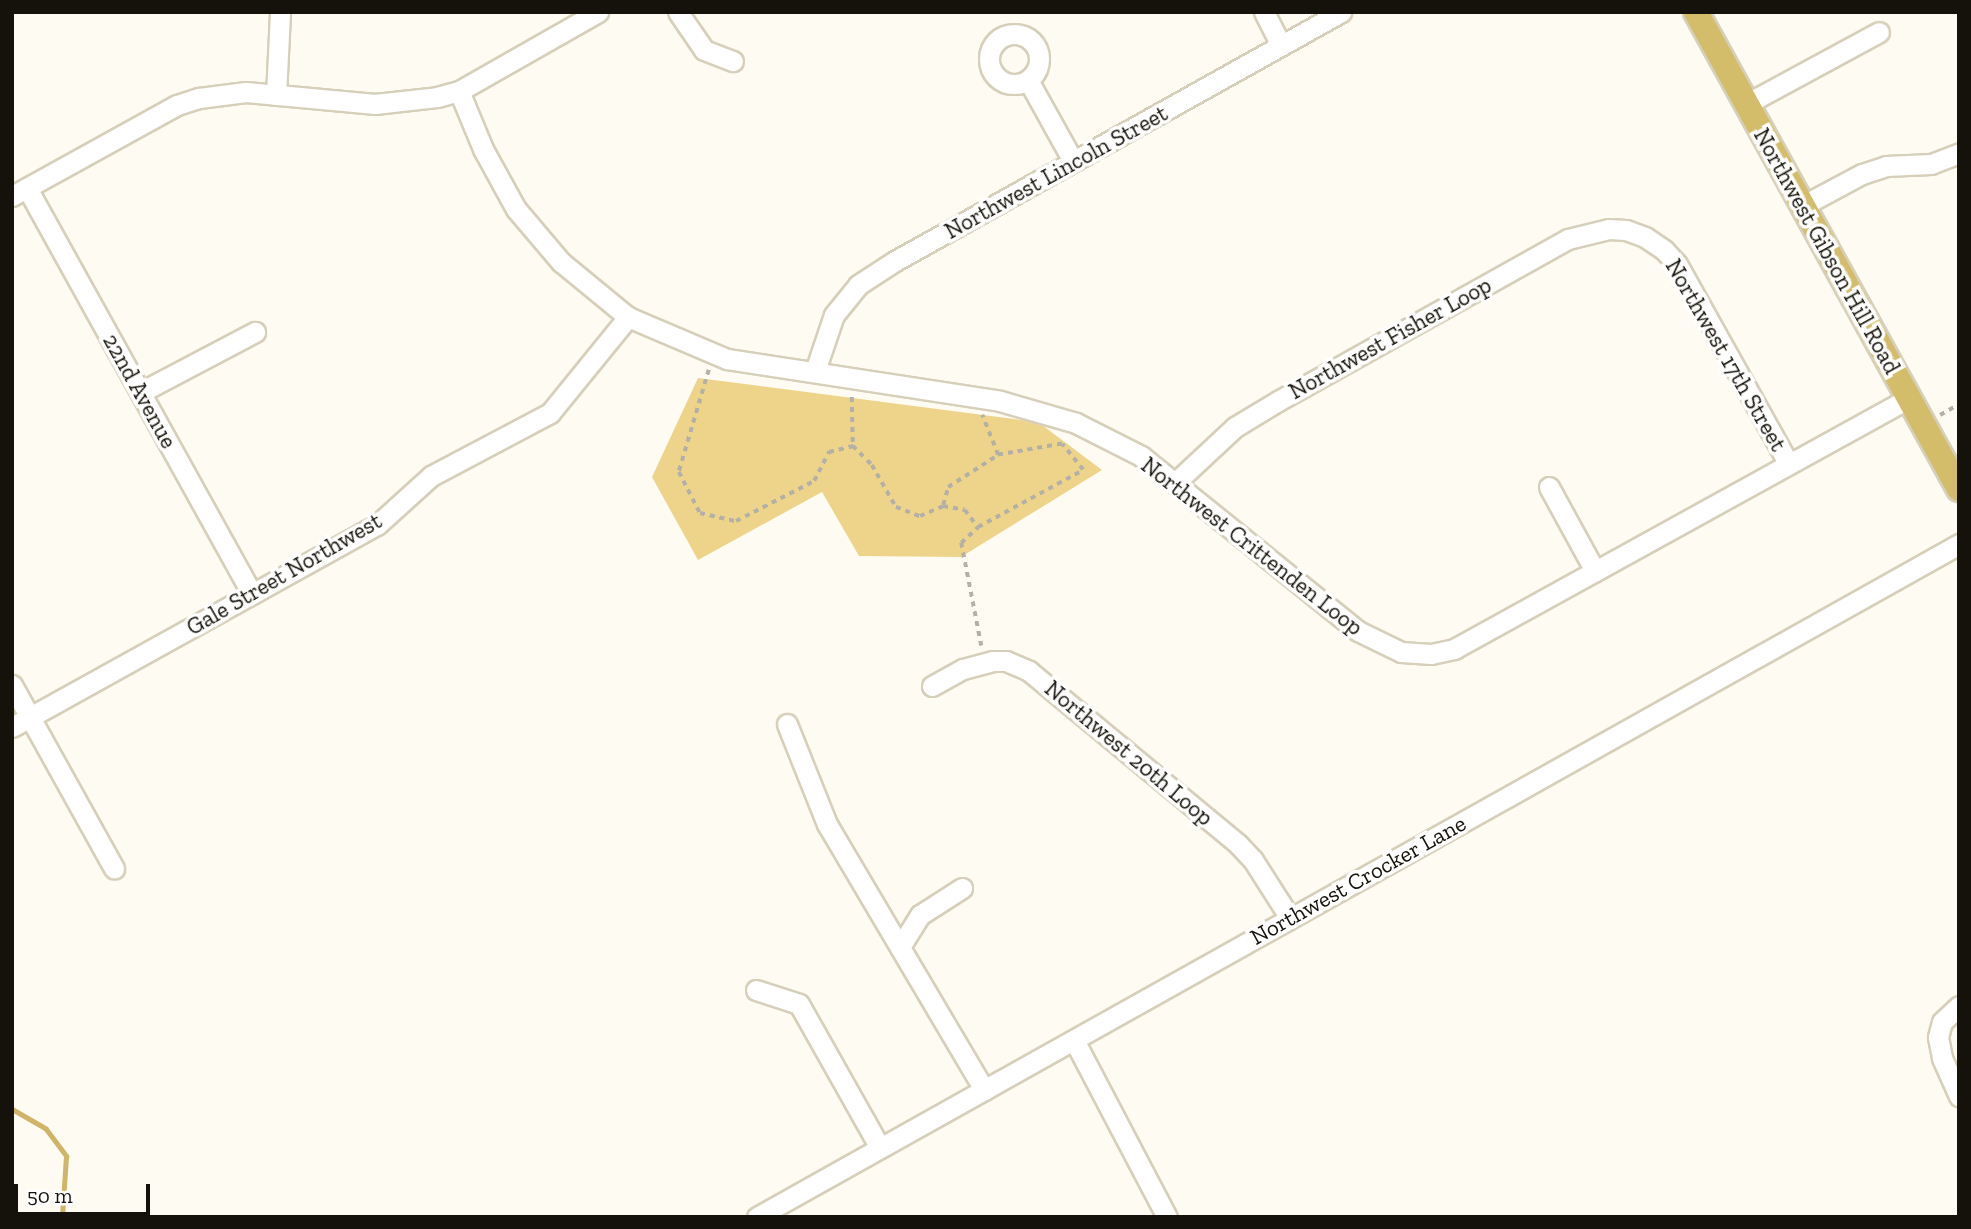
<!DOCTYPE html>
<html>
<head>
<meta charset="utf-8">
<style>
	body { margin:0 }
	#map { position:relative; width:1971px; height:1229px; overflow:hidden; background:#fefbf2; font-family:"Zilla Slab",serif }
	div>[style] { position:absolute }
	.green>* { inset:0; background:#eed48a }
	.stream>* { height:5px; margin:-2.5px; padding:0 2.5px; transform-origin:2.5px; border-radius:2.5px; background:#d0b569 }
	.path>* { height:3.5px; margin-top:-1.75px; transform-origin:0; background:repeating-linear-gradient(90deg,#b2b0a7 0 5px,transparent 0 10px) }
	.roads { filter:drop-shadow(2px 0 #d6cfb9) drop-shadow(-2px 0 #d6cfb9) drop-shadow(0 2px #d6cfb9) drop-shadow(0 -2px #d6cfb9) }
	.minor>* { height:19px; margin:-9.5px; padding:0 9.5px; transform-origin:9.5px; border-radius:9.5px; background:#fff }
	.minor>.ring { margin:-9.5px; padding:0; box-sizing:content-box; background:none; border:19px solid #fff; border-radius:50% }
	.major>* { height:24px; margin:-12px; padding:0 12px; transform-origin:12px; border-radius:12px; background:#d3bd6a }
	span { translate:-50% -50%; white-space:nowrap; text-align:center; line-height:1.15; -webkit-text-stroke:7px #fff; paint-order:stroke }
	.street-label { font-size:23px; color:#14120a }
	.frame { position:absolute; inset:0; border:14px solid #14120a; pointer-events:none }
	.scale { position:absolute; left:14px; top:1184px; width:136px; height:32px; box-sizing:border-box; border:4px solid #14120a; border-top:0; padding-left:9px; font-size:21px; line-height:24px; white-space:nowrap; color:#14120a; -webkit-text-stroke:5px #fff; paint-order:stroke }
</style>
</head>
<body>
<div id="map">
	<div class="green">
		<i style="clip-path:polygon(698px 378px,1038px 422px,1102px 470px,961px 557px,859px 556px,822px 492px,698px 560px,652px 477px)"></i>
	</div>
	<div class="stream">
		<i style="left:12px;top:1109px;width:39px;rotate:30deg"></i>
		<i style="left:46px;top:1129px;width:34px;rotate:53deg"></i>
		<i style="left:66px;top:1156px;width:61px;rotate:93.8deg"></i>
	</div>
	<div class="path">
		<i style="left:709px;top:370px;width:106px;rotate:106.4deg"></i>
		<i style="left:679px;top:472px;width:46px;rotate:62.9deg"></i>
		<i style="left:700px;top:513px;width:37px;rotate:13deg"></i>
		<i style="left:736px;top:521px;width:88px;rotate:-27.1deg"></i>
		<i style="left:814px;top:481px;width:33px;rotate:-63deg"></i>
		<i style="left:829px;top:452px;width:25px;rotate:-14deg"></i>
		<i style="left:852px;top:397px;width:49px;rotate:88.8deg"></i>
		<i style="left:853px;top:446px;width:27px;rotate:45deg"></i>
		<i style="left:872px;top:465px;width:48px;rotate:60.3deg"></i>
		<i style="left:896px;top:507px;width:26px;rotate:21deg"></i>
		<i style="left:920px;top:516px;width:25px;rotate:-23deg"></i>
		<i style="left:943px;top:506px;width:22px;rotate:10deg"></i>
		<i style="left:965px;top:510px;width:21px;rotate:53deg"></i>
		<i style="left:1940px;top:415px;width:22px;rotate:-30deg"></i>
		<i style="left:943px;top:505px;width:19px;rotate:-74deg"></i>
		<i style="left:948px;top:487px;width:59px;rotate:-32.6deg"></i>
		<i style="left:981px;top:646px;width:105px;rotate:-101deg"></i>
		<i style="left:961px;top:543px;width:23px;rotate:-43deg"></i>
		<i style="left:978px;top:527px;width:119px;rotate:-28.5deg"></i>
		<i style="left:1083px;top:470px;width:33px;rotate:-129deg"></i>
		<i style="left:1062px;top:444px;width:65px;rotate:170.2deg"></i>
		<i style="left:998px;top:455px;width:43px;rotate:-111.8deg"></i>
	</div>
	<div class="roads">
		<div class="minor">
			<i style="left:678px;top:12px;width:46px;rotate:55.6deg"></i>
			<i style="left:704px;top:50px;width:31px;rotate:21deg"></i>
			<i style="left:1264px;top:12px;width:37px;rotate:63deg"></i>
			<i class="ring" style="left:989px;top:34px;width:31px;height:31px"></i>
			<i style="left:1028px;top:80px;width:93px;rotate:60.9deg"></i>
			<i style="left:459px;top:91px;width:63px;rotate:67.5deg"></i>
			<i style="left:483px;top:149px;width:68px;rotate:61.2deg"></i>
			<i style="left:516px;top:209px;width:70px;rotate:49.7deg"></i>
			<i style="left:561px;top:262px;width:87px;rotate:39.4deg"></i>
			<i style="left:628px;top:317px;width:108px;rotate:23deg"></i>
			<i style="left:727px;top:359px;width:276px;rotate:8.7deg"></i>
			<i style="left:1000px;top:401px;width:79px;rotate:16.1deg"></i>
			<i style="left:1076px;top:423px;width:73px;rotate:26.9deg"></i>
			<i style="left:1141px;top:456px;width:279px;rotate:38.9deg"></i>
			<i style="left:1358px;top:631px;width:48px;rotate:26deg"></i>
			<i style="left:1401px;top:652px;width:30px;rotate:4deg"></i>
			<i style="left:1431px;top:654px;width:24px;rotate:-12deg"></i>
			<i style="left:1454px;top:649px;width:520px;rotate:-28.88deg"></i>
			<i style="left:276px;top:95px;width:83px;rotate:-87.2deg"></i>
			<i style="left:1746px;top:104px;width:151px;rotate:-28.4deg"></i>
			<i style="left:27px;top:188px;width:464px;rotate:61deg"></i>
			<i style="left:12px;top:196px;width:188px;rotate:-28.9deg"></i>
			<i style="left:177px;top:105px;width:23px;rotate:-18deg"></i>
			<i style="left:199px;top:98px;width:47px;rotate:-7.3deg"></i>
			<i style="left:246px;top:92px;width:130px;rotate:5.3deg"></i>
			<i style="left:375px;top:104px;width:62px;rotate:-6.4deg"></i>
			<i style="left:437px;top:97px;width:23px;rotate:-15deg"></i>
			<i style="left:459px;top:91px;width:160px;rotate:-29.6deg"></i>
			<i style="left:1802px;top:206px;width:68px;rotate:-28.1deg"></i>
			<i style="left:1862px;top:174px;width:25px;rotate:-18deg"></i>
			<i style="left:1886px;top:166px;width:45px;rotate:-2.5deg"></i>
			<i style="left:1931px;top:164px;width:30px;rotate:-21deg"></i>
			<i style="left:815px;top:371px;width:59px;rotate:-71.3deg"></i>
			<i style="left:834px;top:315px;width:38px;rotate:-51deg"></i>
			<i style="left:858px;top:285px;width:44px;rotate:-33deg"></i>
			<i style="left:895px;top:261px;width:511px;rotate:-29.17deg"></i>
			<i style="left:141px;top:392px;width:129px;rotate:-27.8deg"></i>
			<i style="left:1176px;top:482px;width:81px;rotate:-43deg"></i>
			<i style="left:1235px;top:427px;width:50px;rotate:-31.2deg"></i>
			<i style="left:1278px;top:401px;width:332px;rotate:-29.2deg"></i>
			<i style="left:1568px;top:239px;width:42px;rotate:-13.7deg"></i>
			<i style="left:1609px;top:229px;width:17px;rotate:3deg"></i>
			<i style="left:1626px;top:230px;width:20px;rotate:20deg"></i>
			<i style="left:1645px;top:237px;width:23px;rotate:34deg"></i>
			<i style="left:1664px;top:250px;width:19px;rotate:47deg"></i>
			<i style="left:1677px;top:264px;width:229px;rotate:60.8deg"></i>
			<i style="left:1549px;top:487px;width:96px;rotate:61.3deg"></i>
			<i style="left:12px;top:685px;width:210px;rotate:60.9deg"></i>
			<i style="left:932px;top:686px;width:35px;rotate:-29deg"></i>
			<i style="left:963px;top:669px;width:31px;rotate:-15deg"></i>
			<i style="left:993px;top:661px;width:13px"></i>
			<i style="left:1006px;top:661px;width:25px;rotate:23deg"></i>
			<i style="left:1029px;top:671px;width:271px;rotate:39.6deg"></i>
			<i style="left:1238px;top:844px;width:22px;rotate:47deg"></i>
			<i style="left:1253px;top:860px;width:69px;rotate:57.5deg"></i>
			<i style="left:787px;top:724px;width:108px;rotate:68.2deg"></i>
			<i style="left:827px;top:824px;width:309px;rotate:59.4deg"></i>
			<i style="left:12px;top:727px;width:417px;rotate:-29deg"></i>
			<i style="left:377px;top:525px;width:73px;rotate:-42.2deg"></i>
			<i style="left:431px;top:476px;width:135px;rotate:-27.9deg"></i>
			<i style="left:550px;top:413px;width:124px;rotate:-50.9deg"></i>
			<i style="left:900px;top:947px;width:38px;rotate:-58deg"></i>
			<i style="left:920px;top:915px;width:50px;rotate:-32.7deg"></i>
			<i style="left:756px;top:990px;width:45px;rotate:18deg"></i>
			<i style="left:799px;top:1004px;width:165px;rotate:60.6deg"></i>
			<i style="left:1959px;top:1006px;width:23px;rotate:137deg"></i>
			<i style="left:1942px;top:1022px;width:16px;rotate:105deg"></i>
			<i style="left:1938px;top:1037px;width:21px;rotate:79deg"></i>
			<i style="left:1942px;top:1058px;width:42px;rotate:65.9deg"></i>
			<i style="left:1074px;top:1040px;width:200px;rotate:62.3deg"></i>
			<i style="left:757px;top:1217px;width:1378px;rotate:-29.24deg"></i>
		</div>
		<div class="major">
			<i style="left:1696px;top:12px;width:545px;rotate:61.13deg"></i>
		</div>
	</div>
	<div class="street-label">
		<span style="left:1056px;top:172px;rotate:-29deg">Northwest Lincoln Street</span>
		<span style="left:1827px;top:251px;rotate:61deg">Northwest Gibson Hill Road</span>
		<span style="left:1390px;top:338px;rotate:-29deg">Northwest Fisher Loop</span>
		<span style="left:1726px;top:355px;rotate:60deg">Northwest 17th Street</span>
		<span style="left:140px;top:391px;rotate:61deg">22nd Avenue</span>
		<span style="left:1252px;top:546px;rotate:38deg">Northwest Crittenden Loop</span>
		<span style="left:284px;top:574px;rotate:-30deg">Gale Street Northwest</span>
		<span style="left:1129px;top:753px;rotate:40deg">Northwest 20th Loop</span>
		<span style="left:1358px;top:880px;rotate:-29deg">Northwest Crocker Lane</span>
	</div>
	<div class="frame"></div>
	<div class="scale">50 m</div>
</div>
</body>
</html>
